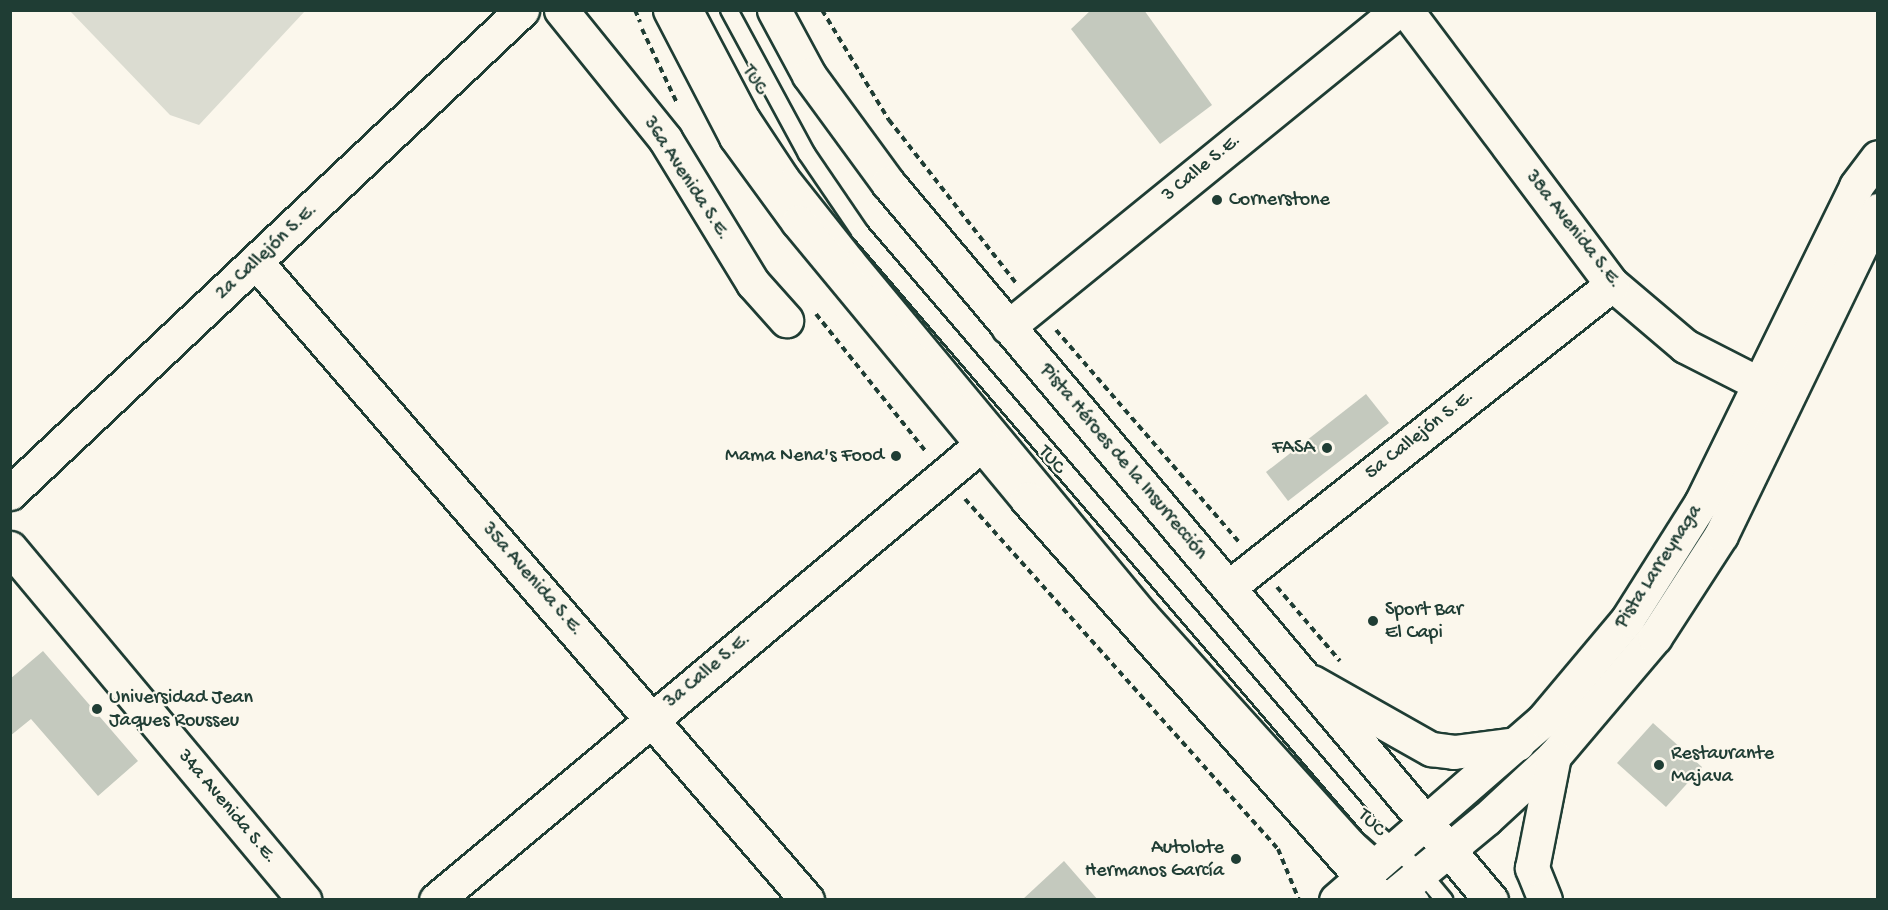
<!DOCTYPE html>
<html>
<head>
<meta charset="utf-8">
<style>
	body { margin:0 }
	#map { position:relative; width:1888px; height:910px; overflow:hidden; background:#fbf7ec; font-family:"Gochi Hand",sans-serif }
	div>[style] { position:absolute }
	.green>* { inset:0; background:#dbdcd1 }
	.building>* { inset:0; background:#c4c9be }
	.path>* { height:4px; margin-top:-2px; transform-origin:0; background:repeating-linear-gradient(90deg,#1f3d34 0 6px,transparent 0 10.5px) }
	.roads { filter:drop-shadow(2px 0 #1f3d34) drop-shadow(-2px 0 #1f3d34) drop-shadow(0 2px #1f3d34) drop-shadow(0 -2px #1f3d34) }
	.lane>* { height:16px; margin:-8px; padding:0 8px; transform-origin:8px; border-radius:8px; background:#fbf7ec }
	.street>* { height:33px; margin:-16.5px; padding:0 16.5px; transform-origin:16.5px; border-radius:16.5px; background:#fbf7ec }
	.secondary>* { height:33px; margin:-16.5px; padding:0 16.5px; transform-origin:16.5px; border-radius:16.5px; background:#fbf7ec }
	.primary>* { height:33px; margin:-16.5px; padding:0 16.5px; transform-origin:16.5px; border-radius:16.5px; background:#fbf7ec }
	.dots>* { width:16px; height:16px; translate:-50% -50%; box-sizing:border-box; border:3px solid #fbf7ec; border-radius:50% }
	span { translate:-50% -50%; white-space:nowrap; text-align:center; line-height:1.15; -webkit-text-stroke:4.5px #fbf7ec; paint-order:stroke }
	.street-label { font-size:20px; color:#1f3d34 }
	.poi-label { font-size:20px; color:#1f3d34 }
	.left { translate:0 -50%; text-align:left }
	.right { translate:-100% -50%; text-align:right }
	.frame { position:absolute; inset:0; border:12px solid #1f3d34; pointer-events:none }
</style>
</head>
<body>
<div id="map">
	<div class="green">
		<i style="clip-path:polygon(70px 11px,305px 11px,199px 125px,170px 115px)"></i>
	</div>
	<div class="building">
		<i style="clip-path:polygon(1091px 10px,1144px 10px,1212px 105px,1160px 144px,1071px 29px)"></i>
		<i style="clip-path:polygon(1366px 394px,1389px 423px,1288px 501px,1266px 472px)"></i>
		<i style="clip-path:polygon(43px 651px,138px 761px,98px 796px,31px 719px,10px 736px,10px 679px)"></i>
		<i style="clip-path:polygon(1653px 723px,1702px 767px,1666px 807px,1617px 763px)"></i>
		<i style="clip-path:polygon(1064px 861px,1098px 900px,1022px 900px)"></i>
	</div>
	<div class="path">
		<i style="left:635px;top:10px;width:13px;rotate:67deg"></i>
		<i style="left:822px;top:10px;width:129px;rotate:58.7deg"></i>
		<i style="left:889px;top:120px;width:207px;rotate:52.1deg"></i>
		<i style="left:642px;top:29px;width:80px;rotate:64.7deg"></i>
		<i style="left:816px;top:314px;width:176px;rotate:51.4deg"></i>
		<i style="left:1056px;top:330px;width:280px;rotate:49.2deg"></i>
		<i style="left:965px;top:499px;width:470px;rotate:48.2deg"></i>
		<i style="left:1278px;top:849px;width:55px;rotate:67.6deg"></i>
		<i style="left:1277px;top:587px;width:97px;rotate:49.6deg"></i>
	</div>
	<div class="roads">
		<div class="lane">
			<i style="left:695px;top:10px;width:120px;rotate:62.2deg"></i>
			<i style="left:751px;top:116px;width:71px;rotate:56.5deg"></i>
			<i style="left:790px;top:175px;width:105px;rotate:51.6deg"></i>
			<i style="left:855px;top:257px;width:460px;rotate:50.3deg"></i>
			<i style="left:1149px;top:611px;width:309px;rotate:47.9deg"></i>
			<i style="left:1356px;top:840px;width:36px;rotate:42deg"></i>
			<i style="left:729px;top:10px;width:164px;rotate:61.6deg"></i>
			<i style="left:807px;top:154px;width:94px;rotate:55.8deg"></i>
			<i style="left:860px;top:232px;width:784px;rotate:49.4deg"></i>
			<i style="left:1370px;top:827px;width:67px;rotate:41.3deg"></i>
			<i style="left:1420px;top:871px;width:38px;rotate:50deg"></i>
			<i style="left:1404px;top:879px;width:27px;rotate:51deg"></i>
		</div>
		<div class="street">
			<i style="left:561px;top:10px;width:166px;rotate:51.1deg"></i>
			<i style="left:665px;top:139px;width:169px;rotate:58.6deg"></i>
			<i style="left:753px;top:283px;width:50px;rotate:48.3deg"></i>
			<i style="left:1406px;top:10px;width:343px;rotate:53.1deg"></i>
			<i style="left:1612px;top:284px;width:96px;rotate:40.3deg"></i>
			<i style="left:1685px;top:346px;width:112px;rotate:27deg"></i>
			<i style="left:256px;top:262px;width:843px;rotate:49.18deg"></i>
			<i style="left:1008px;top:327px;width:503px;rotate:-39.1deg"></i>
			<i style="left:10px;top:493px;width:704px;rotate:-43.33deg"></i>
			<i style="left:10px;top:548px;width:459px;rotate:50.1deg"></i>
			<i style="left:1229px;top:587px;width:488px;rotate:-38.3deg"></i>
			<i style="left:436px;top:900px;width:711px;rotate:-39.87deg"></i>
		</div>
		<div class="secondary">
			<i style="left:1312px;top:682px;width:137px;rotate:29.4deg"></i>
			<i style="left:1431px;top:749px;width:23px;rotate:7deg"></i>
			<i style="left:1454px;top:752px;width:64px;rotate:-7.2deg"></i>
			<i style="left:1336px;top:900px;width:274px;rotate:-41deg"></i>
			<i style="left:1543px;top:720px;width:131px;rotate:-50deg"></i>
			<i style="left:1627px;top:620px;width:138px;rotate:-57.7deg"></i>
			<i style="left:1701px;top:503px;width:353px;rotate:-63.9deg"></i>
			<i style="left:1856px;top:186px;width:36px;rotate:-53deg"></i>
			<i style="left:1388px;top:900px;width:127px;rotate:-39.6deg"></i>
			<i style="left:1486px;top:819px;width:93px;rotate:-42.8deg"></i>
			<i style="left:1554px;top:756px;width:156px;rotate:-49.7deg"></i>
			<i style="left:1655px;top:637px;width:121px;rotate:-57.1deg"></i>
			<i style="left:1721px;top:535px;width:361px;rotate:-64.2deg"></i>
			<i style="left:1545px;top:900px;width:35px;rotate:-112deg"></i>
			<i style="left:1532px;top:868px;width:114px;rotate:-78.9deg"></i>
		</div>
		<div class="primary">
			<i style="left:670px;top:10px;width:143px;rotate:62.5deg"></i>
			<i style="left:736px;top:137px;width:105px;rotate:53.9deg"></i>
			<i style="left:798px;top:222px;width:359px;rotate:50.4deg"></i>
			<i style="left:1027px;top:499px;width:536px;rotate:48.48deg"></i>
			<i style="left:774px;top:10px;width:74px;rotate:61.7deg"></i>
			<i style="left:809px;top:75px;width:134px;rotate:53.8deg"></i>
			<i style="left:888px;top:183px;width:937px;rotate:49.94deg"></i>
		</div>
	</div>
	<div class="dots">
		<i style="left:1217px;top:200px;background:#1f3d34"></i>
		<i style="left:1327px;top:448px;background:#1f3d34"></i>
		<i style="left:896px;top:456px;background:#1f3d34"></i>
		<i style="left:1373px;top:621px;background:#1f3d34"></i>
		<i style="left:97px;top:709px;background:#1f3d34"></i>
		<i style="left:1659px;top:765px;background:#1f3d34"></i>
		<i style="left:1236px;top:859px;background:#1f3d34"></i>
	</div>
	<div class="street-label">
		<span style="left:754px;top:80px;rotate:59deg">TUC</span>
		<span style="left:1202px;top:168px;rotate:-39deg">3 Calle S.E.</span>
		<span style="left:686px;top:179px;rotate:57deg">36a Avenida S.E.</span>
		<span style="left:1573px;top:230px;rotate:52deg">38a Avenida S.E.</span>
		<span style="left:267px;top:252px;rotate:-43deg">2a Callejón S.E.</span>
		<span style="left:1420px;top:435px;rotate:-38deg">5a Callejón S.E.</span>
		<span style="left:1051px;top:460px;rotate:50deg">TUC</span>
		<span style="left:1123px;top:462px;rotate:50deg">Pista Héroes de la Insurrección</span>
		<span style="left:1659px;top:567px;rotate:-57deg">Pista Larreynaga</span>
		<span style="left:532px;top:580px;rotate:49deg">35a Avenida S.E.</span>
		<span style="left:708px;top:671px;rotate:-40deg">3a Calle S.E.</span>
		<span style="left:227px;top:807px;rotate:50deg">34a Avenida S.E.</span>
		<span style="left:1371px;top:823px;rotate:45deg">TUC</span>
	</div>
	<div class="poi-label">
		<span class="left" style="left:1229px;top:200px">Cornerstone</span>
		<span class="right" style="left:1315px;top:448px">FASA</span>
		<span class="right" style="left:884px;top:456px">Mama Nena's Food</span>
		<span class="left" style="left:1385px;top:622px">Sport Bar<br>El Capi</span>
		<span class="left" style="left:109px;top:710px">Universidad Jean<br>Jaques Rousseu</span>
		<span class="left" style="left:1671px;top:766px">Restaurante<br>Majava</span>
		<span class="right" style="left:1224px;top:860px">Autolote<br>Hermanos García</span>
	</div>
	<div class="frame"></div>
</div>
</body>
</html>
